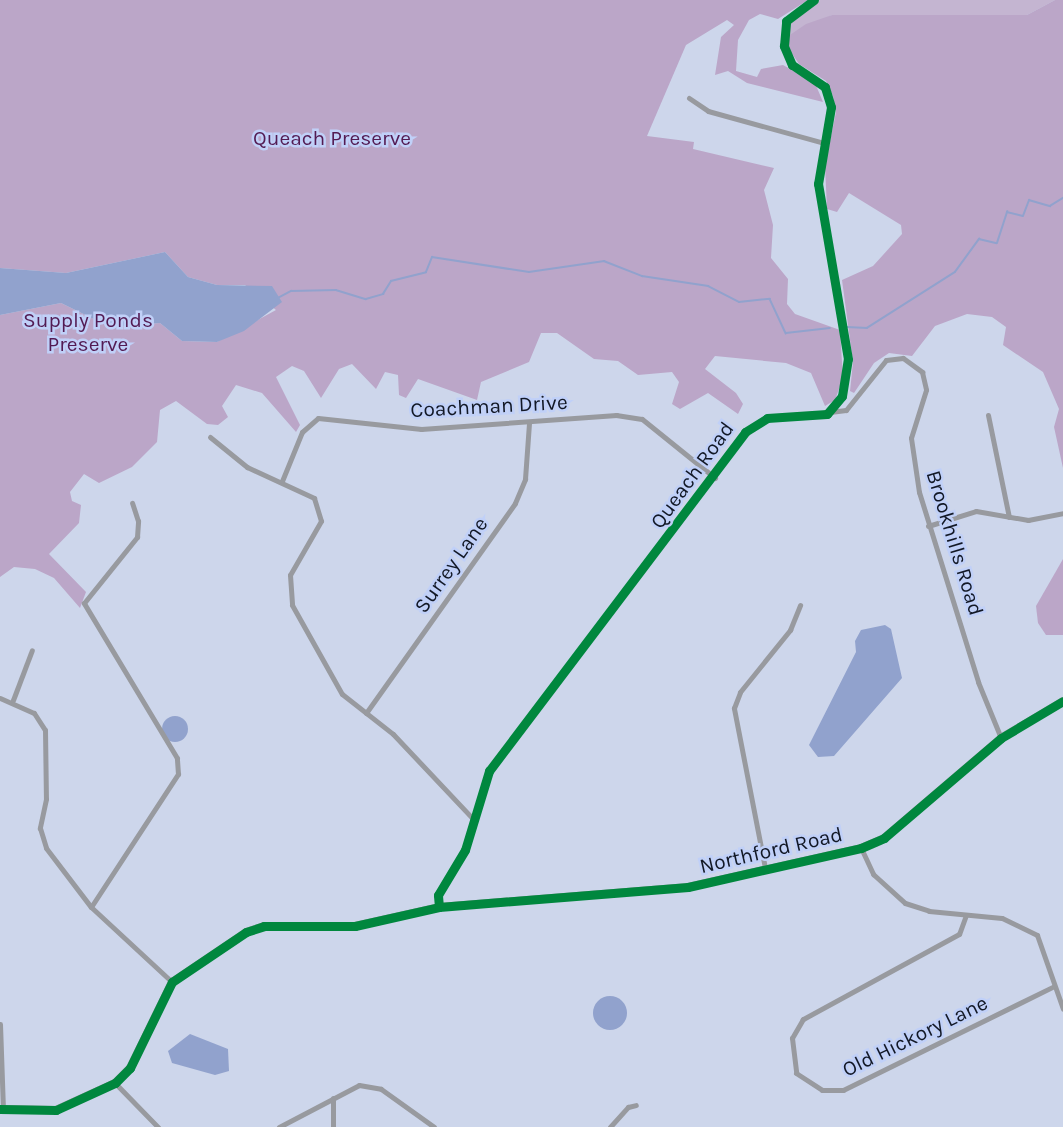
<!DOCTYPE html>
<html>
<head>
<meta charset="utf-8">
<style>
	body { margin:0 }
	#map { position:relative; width:1063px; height:1127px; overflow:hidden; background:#cdd6eb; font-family:Karla,sans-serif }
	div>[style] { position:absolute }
	.green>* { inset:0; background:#c4b5d1 }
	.forest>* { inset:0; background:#bba6c8 }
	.water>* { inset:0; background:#91a2cd }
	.round { border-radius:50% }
	.stream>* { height:1.5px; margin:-0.75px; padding:0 0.75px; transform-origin:0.75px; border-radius:0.75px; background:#91a2cd }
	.street>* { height:5px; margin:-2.5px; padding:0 2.5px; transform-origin:2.5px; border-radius:2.5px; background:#989a9f }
	.secondary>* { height:8px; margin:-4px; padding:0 4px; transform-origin:4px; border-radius:4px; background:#979aa0 }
	.cycleway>* { height:9px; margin:-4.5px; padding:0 4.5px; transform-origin:4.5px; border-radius:4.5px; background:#00873e }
	span { translate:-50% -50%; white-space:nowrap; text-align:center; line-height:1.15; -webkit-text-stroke:5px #c0d0f8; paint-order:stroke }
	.park-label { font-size:21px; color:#531b53 }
	.street-label { font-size:21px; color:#121826 }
</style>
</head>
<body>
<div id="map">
	<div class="green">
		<i style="clip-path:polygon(818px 0,1055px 0,1027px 15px,832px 15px,787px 37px,790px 20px)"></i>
	</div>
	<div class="forest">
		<i style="clip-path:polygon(0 0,808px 0,778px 19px,760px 14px,749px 20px,738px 40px,736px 71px,757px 77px,761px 69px,783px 65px,815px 83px,823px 102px,747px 83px,728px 71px,715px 75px,721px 37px,734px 25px,727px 20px,686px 45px,647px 136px,694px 142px,693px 149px,774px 168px,764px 190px,773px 225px,771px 258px,788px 279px,787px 304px,795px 314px,840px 330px,843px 378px,835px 400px,825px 406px,811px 373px,786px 363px,715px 356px,705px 369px,736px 393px,743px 404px,738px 414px,708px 393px,680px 409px,672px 404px,679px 382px,672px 372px,638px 375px,618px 361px,594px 359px,557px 333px,541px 333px,529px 362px,481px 382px,477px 400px,418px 379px,406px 398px,399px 395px,398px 375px,385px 372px,376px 389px,352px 364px,339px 369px,321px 398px,304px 371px,292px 366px,276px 377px,300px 425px,296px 432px,262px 393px,236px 385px,222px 406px,228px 417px,218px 425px,207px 424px,176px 401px,160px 410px,157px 442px,132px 467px,99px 483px,84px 474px,70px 492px,72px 501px,81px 505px,79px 523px,49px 554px,86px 592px,80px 608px,54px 578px,35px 569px,14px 567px,0 577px,0 315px,61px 303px,110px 327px,160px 323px,182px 341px,217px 342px,276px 310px,245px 285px,217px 285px,188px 277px,165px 252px,66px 273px,0 268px)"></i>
		<i style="clip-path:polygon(1055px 0,1063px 0,1063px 468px,1054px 427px,1059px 409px,1043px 372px,1003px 345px,1006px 327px,992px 317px,967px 314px,935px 326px,912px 356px,889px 353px,874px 363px,854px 393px,850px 391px,853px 362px,842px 280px,873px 266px,902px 234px,901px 225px,849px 193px,837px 212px,827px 209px,825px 166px,836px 112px,833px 96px,826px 81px,799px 64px,787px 46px,787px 37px,806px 24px,832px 15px,1027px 15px)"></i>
		<i style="clip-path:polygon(1063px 559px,1063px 635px,1046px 635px,1038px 623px,1036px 606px)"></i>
	</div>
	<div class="water">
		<i style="clip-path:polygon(165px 252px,188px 277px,217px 285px,272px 286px,282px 302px,244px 331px,217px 342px,182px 341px,160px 323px,110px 327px,61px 303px,0 315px,0 268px,66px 273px)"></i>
		<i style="clip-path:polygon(885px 625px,891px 629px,902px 678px,834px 756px,818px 757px,809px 745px,856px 652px,855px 641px,861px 630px)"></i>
		<i class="round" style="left:162px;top:716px;width:26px;height:26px"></i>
		<i class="round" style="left:593px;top:996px;width:34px;height:34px"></i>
		<i style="clip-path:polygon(190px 1034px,228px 1049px,229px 1071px,215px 1075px,172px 1063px,168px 1051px)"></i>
	</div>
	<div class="stream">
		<i style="left:278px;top:298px;width:15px;rotate:-28deg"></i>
		<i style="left:291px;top:291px;width:45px;rotate:-1.3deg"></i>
		<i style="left:336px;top:290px;width:31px;rotate:17deg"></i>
		<i style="left:366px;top:299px;width:18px;rotate:-16deg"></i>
		<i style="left:383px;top:294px;width:15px;rotate:-58deg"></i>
		<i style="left:391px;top:281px;width:36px;rotate:-14deg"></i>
		<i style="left:426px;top:272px;width:16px;rotate:-68deg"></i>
		<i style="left:432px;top:257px;width:98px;rotate:8.8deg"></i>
		<i style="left:529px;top:272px;width:76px;rotate:-8.3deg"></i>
		<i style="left:604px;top:261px;width:41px;rotate:21.5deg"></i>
		<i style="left:642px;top:276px;width:67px;rotate:8.6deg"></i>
		<i style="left:708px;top:286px;width:35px;rotate:27deg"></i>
		<i style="left:739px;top:302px;width:31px;rotate:-6deg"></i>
		<i style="left:770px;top:299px;width:38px;rotate:65deg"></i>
		<i style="left:786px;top:333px;width:44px;rotate:-6.5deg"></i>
		<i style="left:847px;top:327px;width:20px;rotate:3deg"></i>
		<i style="left:867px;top:328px;width:104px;rotate:-32.5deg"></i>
		<i style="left:955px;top:272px;width:41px;rotate:-54deg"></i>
		<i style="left:979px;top:239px;width:18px;rotate:13deg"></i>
		<i style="left:997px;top:243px;width:33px;rotate:-72deg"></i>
		<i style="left:1007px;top:212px;width:16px;rotate:14deg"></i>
		<i style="left:1023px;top:216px;width:17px;rotate:-69deg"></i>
		<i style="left:1029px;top:200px;width:22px;rotate:16deg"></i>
		<i style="left:1050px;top:206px;width:15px;rotate:-32deg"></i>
	</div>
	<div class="street">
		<i style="left:689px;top:98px;width:23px;rotate:34deg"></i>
		<i style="left:708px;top:111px;width:120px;rotate:15.4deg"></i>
		<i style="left:830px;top:412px;width:16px;rotate:-7deg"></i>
		<i style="left:846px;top:410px;width:64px;rotate:-51.3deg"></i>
		<i style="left:886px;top:360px;width:17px;rotate:-7deg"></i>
		<i style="left:903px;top:358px;width:24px;rotate:36deg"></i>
		<i style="left:922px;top:372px;width:18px;rotate:77deg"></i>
		<i style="left:926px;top:390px;width:50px;rotate:107.4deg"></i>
		<i style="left:911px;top:438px;width:55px;rotate:81.6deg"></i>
		<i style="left:919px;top:492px;width:199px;rotate:72.7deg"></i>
		<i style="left:978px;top:682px;width:61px;rotate:67.7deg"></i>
		<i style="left:988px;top:415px;width:104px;rotate:78.4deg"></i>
		<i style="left:210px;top:437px;width:48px;rotate:39deg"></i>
		<i style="left:247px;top:467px;width:74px;rotate:24.8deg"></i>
		<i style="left:314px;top:498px;width:24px;rotate:73deg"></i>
		<i style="left:321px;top:521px;width:62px;rotate:119.9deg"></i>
		<i style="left:290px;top:575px;width:30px;rotate:86deg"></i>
		<i style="left:292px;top:605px;width:102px;rotate:60.7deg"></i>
		<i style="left:342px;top:694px;width:65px;rotate:38.1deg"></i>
		<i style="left:393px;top:734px;width:117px;rotate:46.7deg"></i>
		<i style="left:282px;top:481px;width:53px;rotate:-67.8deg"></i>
		<i style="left:302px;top:432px;width:21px;rotate:-41deg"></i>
		<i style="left:318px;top:418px;width:104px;rotate:6.1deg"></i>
		<i style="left:421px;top:429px;width:196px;rotate:-4.1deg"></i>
		<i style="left:616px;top:415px;width:26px;rotate:9deg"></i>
		<i style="left:642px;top:419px;width:94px;rotate:38.9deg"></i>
		<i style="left:928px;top:526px;width:50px;rotate:-17.4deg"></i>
		<i style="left:976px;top:511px;width:53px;rotate:9.8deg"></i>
		<i style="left:1028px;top:520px;width:36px;rotate:-11deg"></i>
		<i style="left:0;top:698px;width:37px;rotate:24deg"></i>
		<i style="left:34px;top:713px;width:20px;rotate:57deg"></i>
		<i style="left:45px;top:730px;width:69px;rotate:89.2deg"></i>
		<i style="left:46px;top:799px;width:30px;rotate:102deg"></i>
		<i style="left:40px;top:828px;width:21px;rotate:73deg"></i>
		<i style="left:46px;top:848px;width:74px;rotate:52.7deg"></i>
		<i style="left:91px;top:907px;width:110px;rotate:42.8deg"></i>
		<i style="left:13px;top:700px;width:53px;rotate:-69.2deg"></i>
		<i style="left:366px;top:713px;width:257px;rotate:-54.6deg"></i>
		<i style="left:515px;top:503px;width:26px;rotate:-67deg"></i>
		<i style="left:525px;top:479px;width:56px;rotate:-85.9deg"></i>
		<i style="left:861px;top:848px;width:29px;rotate:65deg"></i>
		<i style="left:873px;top:874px;width:43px;rotate:42.2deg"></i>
		<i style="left:905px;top:903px;width:25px;rotate:18deg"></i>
		<i style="left:929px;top:911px;width:73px;rotate:5.5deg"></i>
		<i style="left:1002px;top:918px;width:39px;rotate:26deg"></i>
		<i style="left:1037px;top:935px;width:78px;rotate:70.6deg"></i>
		<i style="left:765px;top:868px;width:163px;rotate:-101deg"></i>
		<i style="left:734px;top:708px;width:17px;rotate:-69deg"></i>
		<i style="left:740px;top:692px;width:80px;rotate:-51.1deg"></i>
		<i style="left:790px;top:630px;width:27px;rotate:-68deg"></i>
		<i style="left:91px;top:907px;width:159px;rotate:-56.8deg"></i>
		<i style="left:178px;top:774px;width:16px;rotate:-94deg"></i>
		<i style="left:177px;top:758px;width:181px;rotate:-121deg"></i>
		<i style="left:84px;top:603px;width:85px;rotate:-51.2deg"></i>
		<i style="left:137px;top:537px;width:16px;rotate:-86deg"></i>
		<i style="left:138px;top:521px;width:19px;rotate:-108deg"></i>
		<i style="left:439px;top:907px;width:12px;rotate:-95deg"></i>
		<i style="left:438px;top:895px;width:52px;rotate:-59deg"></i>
		<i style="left:465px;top:850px;width:83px;rotate:-73.1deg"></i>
		<i style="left:489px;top:771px;width:425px;rotate:-52.9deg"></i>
		<i style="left:745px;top:432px;width:26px;rotate:-32deg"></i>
		<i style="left:767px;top:418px;width:60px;rotate:-3.8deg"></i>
		<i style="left:827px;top:414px;width:23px;rotate:-50deg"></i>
		<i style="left:842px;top:396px;width:37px;rotate:-81deg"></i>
		<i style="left:848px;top:359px;width:178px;rotate:-99.7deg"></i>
		<i style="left:818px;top:184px;width:78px;rotate:-80.4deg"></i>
		<i style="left:831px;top:107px;width:21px;rotate:-107deg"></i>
		<i style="left:825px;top:87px;width:40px;rotate:-146deg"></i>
		<i style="left:792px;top:65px;width:21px;rotate:-113deg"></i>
		<i style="left:784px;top:46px;width:25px;rotate:-85deg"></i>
		<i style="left:786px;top:21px;width:35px;rotate:-37deg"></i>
		<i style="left:966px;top:915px;width:20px;rotate:110deg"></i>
		<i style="left:959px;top:934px;width:178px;rotate:151.4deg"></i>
		<i style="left:803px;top:1019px;width:22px;rotate:120deg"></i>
		<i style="left:792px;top:1038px;width:35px;rotate:83deg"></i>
		<i style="left:796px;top:1073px;width:31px;rotate:33deg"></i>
		<i style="left:822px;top:1090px;width:21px"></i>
		<i style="left:843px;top:1090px;width:233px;rotate:-26.2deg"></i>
		<i style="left:0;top:1024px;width:85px;rotate:88deg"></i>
		<i style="left:115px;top:1083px;width:62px;rotate:45.7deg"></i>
		<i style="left:333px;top:1098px;width:29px;rotate:90deg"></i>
		<i style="left:279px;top:1127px;width:90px;rotate:-27.7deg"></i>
		<i style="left:359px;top:1085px;width:22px;rotate:10deg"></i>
		<i style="left:381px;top:1089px;width:65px;rotate:35.6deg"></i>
		<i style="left:610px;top:1127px;width:27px;rotate:-48deg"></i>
		<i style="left:628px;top:1107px;width:8px;rotate:-14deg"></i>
	</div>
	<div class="secondary">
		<i style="left:0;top:1109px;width:56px;rotate:1deg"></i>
		<i style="left:56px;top:1110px;width:65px;rotate:-24.6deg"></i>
		<i style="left:115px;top:1083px;width:21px;rotate:-45deg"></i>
		<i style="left:130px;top:1068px;width:96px;rotate:-64deg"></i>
		<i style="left:172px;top:982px;width:89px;rotate:-34deg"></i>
		<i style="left:246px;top:932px;width:19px;rotate:-18deg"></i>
		<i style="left:264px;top:926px;width:91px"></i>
		<i style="left:355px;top:926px;width:86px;rotate:-12.7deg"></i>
		<i style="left:439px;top:907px;width:250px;rotate:-4.6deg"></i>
		<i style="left:688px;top:887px;width:177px;rotate:-12.7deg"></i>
		<i style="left:861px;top:848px;width:25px;rotate:-23deg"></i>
		<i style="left:884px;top:838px;width:154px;rotate:-40.5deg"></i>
		<i style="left:1001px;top:738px;width:72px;rotate:-30.8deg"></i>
	</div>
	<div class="cycleway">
		<i style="left:439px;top:907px;width:12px;rotate:-95deg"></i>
		<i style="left:438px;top:895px;width:52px;rotate:-59deg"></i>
		<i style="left:465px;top:850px;width:83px;rotate:-73.1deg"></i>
		<i style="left:489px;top:771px;width:425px;rotate:-52.9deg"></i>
		<i style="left:745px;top:432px;width:26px;rotate:-32deg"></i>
		<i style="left:767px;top:418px;width:60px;rotate:-3.8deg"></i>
		<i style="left:827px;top:414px;width:23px;rotate:-50deg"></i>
		<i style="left:842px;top:396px;width:37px;rotate:-81deg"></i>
		<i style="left:848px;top:359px;width:178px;rotate:-99.7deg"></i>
		<i style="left:818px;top:184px;width:78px;rotate:-80.4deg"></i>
		<i style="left:831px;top:107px;width:21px;rotate:-107deg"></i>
		<i style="left:825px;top:87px;width:40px;rotate:-146deg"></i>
		<i style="left:792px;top:65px;width:21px;rotate:-113deg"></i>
		<i style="left:784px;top:46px;width:25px;rotate:-85deg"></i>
		<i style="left:786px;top:21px;width:35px;rotate:-37deg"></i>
		<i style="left:0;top:1109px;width:56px;rotate:1deg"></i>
		<i style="left:56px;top:1110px;width:65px;rotate:-24.6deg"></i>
		<i style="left:115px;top:1083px;width:21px;rotate:-45deg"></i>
		<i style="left:130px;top:1068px;width:96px;rotate:-64deg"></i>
		<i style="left:172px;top:982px;width:89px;rotate:-34deg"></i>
		<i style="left:246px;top:932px;width:19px;rotate:-18deg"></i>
		<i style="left:264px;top:926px;width:91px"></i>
		<i style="left:355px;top:926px;width:86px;rotate:-12.7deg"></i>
		<i style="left:439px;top:907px;width:250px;rotate:-4.6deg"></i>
		<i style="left:688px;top:887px;width:177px;rotate:-12.7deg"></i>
		<i style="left:861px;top:848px;width:25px;rotate:-23deg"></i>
		<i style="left:884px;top:838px;width:154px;rotate:-40.5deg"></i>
		<i style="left:1001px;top:738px;width:72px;rotate:-30.8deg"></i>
	</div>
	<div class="park-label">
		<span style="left:332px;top:138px">Queach Preserve</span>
		<span style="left:88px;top:332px">Supply Ponds<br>Preserve</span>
	</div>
	<div class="street-label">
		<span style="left:489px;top:406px;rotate:-3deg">Coachman Drive</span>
		<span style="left:692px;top:475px;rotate:-54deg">Queach Road</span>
		<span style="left:955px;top:543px;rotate:73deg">Brookhills Road</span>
		<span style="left:451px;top:565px;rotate:-55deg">Surrey Lane</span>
		<span style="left:771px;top:850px;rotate:-13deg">Northford Road</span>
		<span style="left:915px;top:1036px;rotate:-26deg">Old Hickory Lane</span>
	</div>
</div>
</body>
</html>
